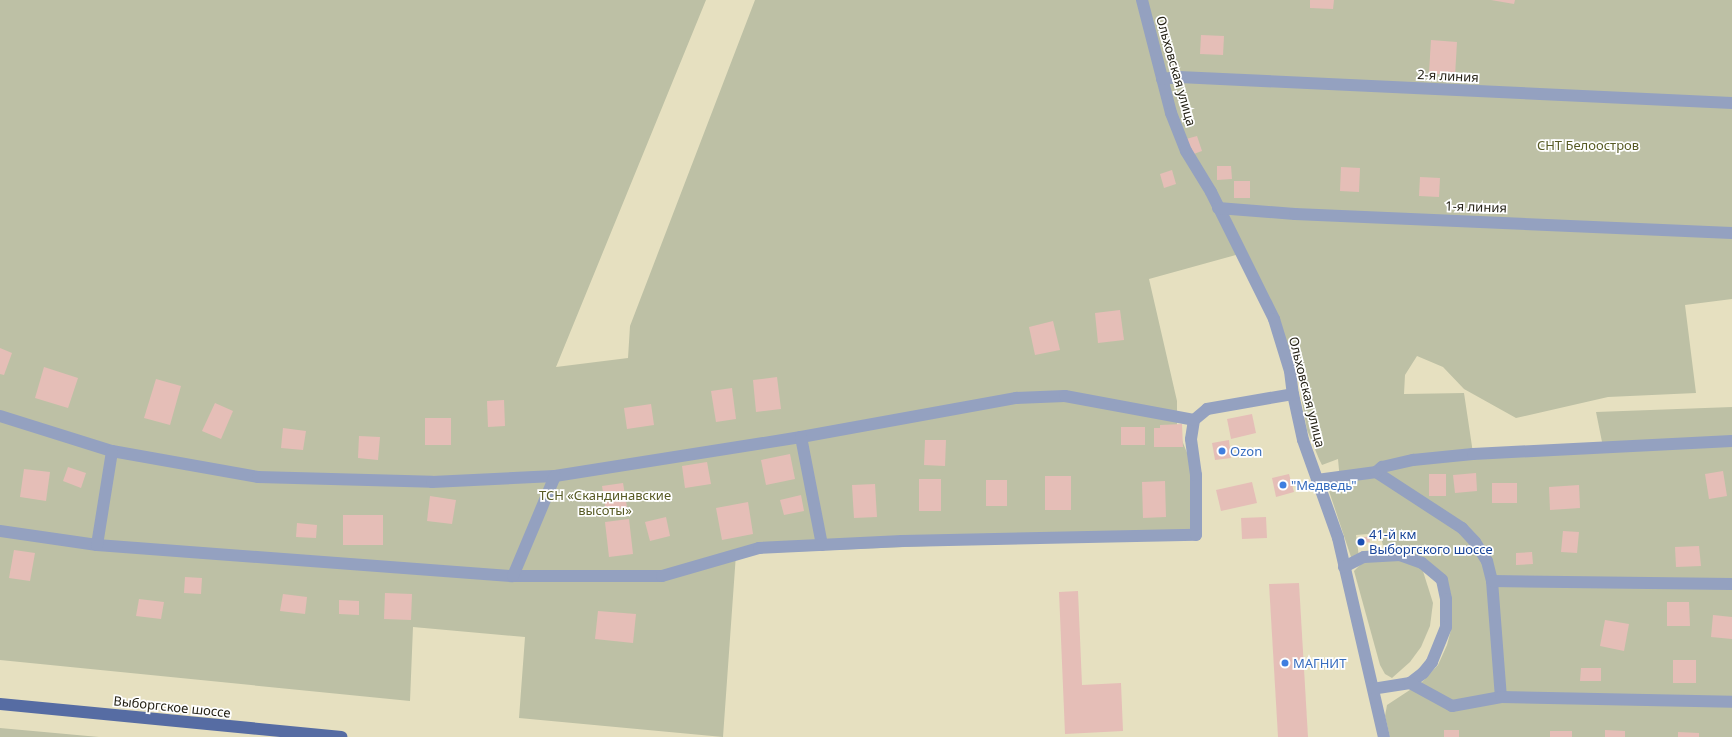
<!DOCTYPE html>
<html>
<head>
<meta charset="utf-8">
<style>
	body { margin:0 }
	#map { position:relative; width:1732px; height:737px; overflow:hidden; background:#e6e0c0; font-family:"Noto Sans",sans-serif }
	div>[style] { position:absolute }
	.green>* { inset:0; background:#bdc0a5 }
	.building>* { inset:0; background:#e5beb7 }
	.minor>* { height:12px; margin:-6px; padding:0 6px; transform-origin:6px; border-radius:6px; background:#94a1c0 }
	.major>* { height:12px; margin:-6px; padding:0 6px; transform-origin:6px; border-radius:6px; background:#566ca3 }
	.dots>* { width:11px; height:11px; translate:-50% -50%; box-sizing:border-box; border:2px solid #fff; border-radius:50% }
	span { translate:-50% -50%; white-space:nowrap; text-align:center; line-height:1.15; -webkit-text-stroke:3.5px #fff; paint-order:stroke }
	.street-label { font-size:13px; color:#252216 }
	.park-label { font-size:13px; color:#575a24 }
	.shop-label { font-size:13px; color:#366cbe }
	.left { translate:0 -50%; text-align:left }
	.transit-label { font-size:13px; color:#164399 }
</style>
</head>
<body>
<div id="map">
	<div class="green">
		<i style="clip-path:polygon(0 0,706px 0,556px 367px,628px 358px,630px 326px,755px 0,1732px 0,1732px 299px,1685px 305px,1696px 393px,1608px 397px,1516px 418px,1464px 389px,1443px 367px,1417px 356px,1405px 375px,1404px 394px,1464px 393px,1473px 453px,1603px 447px,1596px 412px,1732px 407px,1732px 737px,1390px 737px,1385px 716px,1387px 705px,1422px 682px,1438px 665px,1447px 645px,1452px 626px,1452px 600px,1447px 579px,1385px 554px,1380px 533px,1356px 535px,1359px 557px,1351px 557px,1329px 491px,1341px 492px,1338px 459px,1322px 465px,1319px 459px,1307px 430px,1301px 396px,1300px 383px,1307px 381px,1302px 371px,1294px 373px,1243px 253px,1149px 279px,1177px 401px,1177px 428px,1196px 475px,1196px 535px,736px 554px,723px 737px,519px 718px,525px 637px,413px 627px,410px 701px,0 660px)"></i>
		<i style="clip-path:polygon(1399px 558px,1422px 568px,1433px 603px,1430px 626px,1421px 647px,1410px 662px,1392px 678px,1385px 674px,1380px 665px,1354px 571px,1363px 562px)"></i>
		<i style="clip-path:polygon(0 728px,99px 737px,0 737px)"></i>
	</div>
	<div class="building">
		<i style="clip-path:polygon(1310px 0,1334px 0,1333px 9px,1310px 8px)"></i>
		<i style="clip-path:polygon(1491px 0,1515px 0,1514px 4px)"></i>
		<i style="clip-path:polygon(1201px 35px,1224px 36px,1223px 55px,1200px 54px)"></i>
		<i style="clip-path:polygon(1431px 40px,1457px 42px,1455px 76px,1429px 73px)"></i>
		<i style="clip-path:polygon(1197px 136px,1202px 151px,1191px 155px,1186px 139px)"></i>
		<i style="clip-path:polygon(1217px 166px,1231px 166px,1232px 179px,1217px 180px)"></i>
		<i style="clip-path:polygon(1341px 167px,1360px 168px,1359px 192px,1340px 191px)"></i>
		<i style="clip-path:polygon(1172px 170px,1176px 184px,1164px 188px,1160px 174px)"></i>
		<i style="clip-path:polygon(1420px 177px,1440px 178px,1439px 197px,1419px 196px)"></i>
		<i style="clip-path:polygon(1234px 181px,1250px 181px,1250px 198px,1234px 198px)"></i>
		<i style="clip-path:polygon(1120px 310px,1124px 340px,1098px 343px,1095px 313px)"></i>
		<i style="clip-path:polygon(1053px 321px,1060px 350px,1035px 355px,1029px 327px)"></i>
		<i style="clip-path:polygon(0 348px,12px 353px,4px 375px,0 374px)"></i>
		<i style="clip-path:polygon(44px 367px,78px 378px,68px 408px,35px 398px)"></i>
		<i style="clip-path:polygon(777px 377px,781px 409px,756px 412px,753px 380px)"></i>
		<i style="clip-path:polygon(156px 379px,181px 386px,170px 425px,144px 418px)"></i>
		<i style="clip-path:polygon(732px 388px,736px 419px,716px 422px,711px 391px)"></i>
		<i style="clip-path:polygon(504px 400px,505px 426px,488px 427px,487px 401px)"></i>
		<i style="clip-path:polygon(215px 403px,233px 411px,221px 439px,202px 431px)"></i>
		<i style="clip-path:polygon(651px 404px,654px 425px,627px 429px,624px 408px)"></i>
		<i style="clip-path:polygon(1252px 414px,1256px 433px,1231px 439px,1227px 419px)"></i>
		<i style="clip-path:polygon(425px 418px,451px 418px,451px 445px,425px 445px)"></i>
		<i style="clip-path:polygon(1182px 424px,1183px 447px,1154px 447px,1154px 428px,1160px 428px,1160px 425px)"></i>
		<i style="clip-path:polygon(1121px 427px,1145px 427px,1145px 445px,1121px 445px)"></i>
		<i style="clip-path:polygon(283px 428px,306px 431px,303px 450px,281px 448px)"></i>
		<i style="clip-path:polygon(359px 436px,380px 437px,378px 460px,358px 458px)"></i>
		<i style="clip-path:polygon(925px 440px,946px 440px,945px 466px,924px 465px)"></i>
		<i style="clip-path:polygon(1229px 440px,1231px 458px,1215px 460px,1212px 443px)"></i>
		<i style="clip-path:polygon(790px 454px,795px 479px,766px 485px,761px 460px)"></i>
		<i style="clip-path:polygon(707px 462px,711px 484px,685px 488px,682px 466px)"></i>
		<i style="clip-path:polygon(68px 467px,86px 473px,81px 488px,63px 481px)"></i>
		<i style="clip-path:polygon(24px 469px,50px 472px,46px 501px,20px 497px)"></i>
		<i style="clip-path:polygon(1723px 471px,1727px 496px,1709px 499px,1705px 474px)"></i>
		<i style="clip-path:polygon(1476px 473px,1477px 491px,1455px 493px,1453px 475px)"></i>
		<i style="clip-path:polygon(1289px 474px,1294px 492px,1276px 497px,1272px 478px)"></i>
		<i style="clip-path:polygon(1429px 474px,1446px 474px,1446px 496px,1429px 496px)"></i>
		<i style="clip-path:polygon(1045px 476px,1071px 476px,1071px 510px,1045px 510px)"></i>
		<i style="clip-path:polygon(919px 479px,941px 479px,941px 511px,919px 511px)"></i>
		<i style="clip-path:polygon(986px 480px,1007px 480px,1007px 506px,986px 506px)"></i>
		<i style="clip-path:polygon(1165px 481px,1166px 517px,1143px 518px,1142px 482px)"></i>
		<i style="clip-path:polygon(1252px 482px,1257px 503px,1221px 511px,1216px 490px)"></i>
		<i style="clip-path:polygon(623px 483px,627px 507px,606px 511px,602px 486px)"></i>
		<i style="clip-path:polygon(1492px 483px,1517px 483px,1517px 503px,1492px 503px)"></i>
		<i style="clip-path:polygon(875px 484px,877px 517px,854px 518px,852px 485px)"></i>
		<i style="clip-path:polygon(1579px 485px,1580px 508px,1550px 510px,1549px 487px)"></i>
		<i style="clip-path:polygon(801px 495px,804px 511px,784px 515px,780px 500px)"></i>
		<i style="clip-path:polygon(430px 496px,456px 500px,452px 524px,427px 521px)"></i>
		<i style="clip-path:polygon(748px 502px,753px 534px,722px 540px,716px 508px)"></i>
		<i style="clip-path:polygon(343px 515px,383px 515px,383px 545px,343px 545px)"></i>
		<i style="clip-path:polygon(666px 517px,670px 536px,650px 541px,645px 522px)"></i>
		<i style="clip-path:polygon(1266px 517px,1267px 538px,1242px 539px,1241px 518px)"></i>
		<i style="clip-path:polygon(629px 519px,633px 554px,609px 557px,605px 522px)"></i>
		<i style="clip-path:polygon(297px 523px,317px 525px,316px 538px,296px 537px)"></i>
		<i style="clip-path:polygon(1563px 531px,1579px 532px,1577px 553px,1561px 552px)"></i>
		<i style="clip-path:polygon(1360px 537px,1369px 537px,1370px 542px,1361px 543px)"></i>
		<i style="clip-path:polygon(1699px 546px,1701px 566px,1676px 567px,1675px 547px)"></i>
		<i style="clip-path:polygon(14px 550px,35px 553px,30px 581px,9px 578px)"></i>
		<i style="clip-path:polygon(1532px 552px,1533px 564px,1516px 565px,1516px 553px)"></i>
		<i style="clip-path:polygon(185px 577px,202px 578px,201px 594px,184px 593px)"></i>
		<i style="clip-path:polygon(1299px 583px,1308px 737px,1278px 737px,1269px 584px)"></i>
		<i style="clip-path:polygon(1078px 591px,1082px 685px,1121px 683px,1123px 731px,1065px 734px,1059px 592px)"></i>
		<i style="clip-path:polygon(385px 593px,412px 594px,411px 620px,384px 619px)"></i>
		<i style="clip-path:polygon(283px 594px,307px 597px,305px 614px,280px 611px)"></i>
		<i style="clip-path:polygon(139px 599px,164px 602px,161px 619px,136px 616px)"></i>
		<i style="clip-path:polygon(339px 600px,359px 601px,359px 615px,339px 614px)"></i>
		<i style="clip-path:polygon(1667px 602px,1689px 602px,1690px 626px,1667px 626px)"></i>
		<i style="clip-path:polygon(598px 611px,636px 614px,633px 643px,595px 639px)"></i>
		<i style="clip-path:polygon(1713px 615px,1732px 617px,1732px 639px,1711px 637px)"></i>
		<i style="clip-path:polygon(1605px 620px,1629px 624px,1624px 651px,1600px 646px)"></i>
		<i style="clip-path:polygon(1673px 660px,1696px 660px,1696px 683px,1673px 683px)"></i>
		<i style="clip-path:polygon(1581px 668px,1601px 668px,1601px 681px,1580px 681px)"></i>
		<i style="clip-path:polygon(1444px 730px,1459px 730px,1459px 737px,1444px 737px)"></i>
		<i style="clip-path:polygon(1605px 730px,1625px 731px,1625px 737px,1605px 737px)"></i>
		<i style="clip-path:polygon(1550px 731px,1572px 731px,1572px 737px,1550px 737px)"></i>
		<i style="clip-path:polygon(1678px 732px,1699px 733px,1699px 737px,1678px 737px)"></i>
	</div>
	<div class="minor">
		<i style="left:1142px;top:0;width:117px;rotate:75.6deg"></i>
		<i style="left:1171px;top:113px;width:41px;rotate:68.5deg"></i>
		<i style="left:1186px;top:151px;width:48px;rotate:58.6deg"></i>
		<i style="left:1211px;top:192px;width:142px;rotate:63.6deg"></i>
		<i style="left:1274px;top:319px;width:54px;rotate:72.9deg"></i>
		<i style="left:1290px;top:371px;width:23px;rotate:83deg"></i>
		<i style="left:1293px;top:394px;width:47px;rotate:77.7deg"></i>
		<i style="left:1303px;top:440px;width:104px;rotate:70.3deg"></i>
		<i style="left:1338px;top:538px;width:204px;rotate:77deg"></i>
		<i style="left:1162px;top:79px;width:17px;rotate:-7deg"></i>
		<i style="left:1179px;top:77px;width:554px;rotate:2.69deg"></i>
		<i style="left:1218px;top:208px;width:77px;rotate:4.5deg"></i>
		<i style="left:1295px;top:214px;width:437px;rotate:2.5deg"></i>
		<i style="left:0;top:416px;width:117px;rotate:17.4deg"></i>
		<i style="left:112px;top:451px;width:148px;rotate:10.1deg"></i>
		<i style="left:258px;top:477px;width:174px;rotate:1.6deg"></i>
		<i style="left:432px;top:482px;width:123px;rotate:-2.8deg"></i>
		<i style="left:555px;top:476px;width:249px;rotate:-9deg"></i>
		<i style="left:801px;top:437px;width:219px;rotate:-10.3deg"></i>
		<i style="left:1016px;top:398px;width:49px;rotate:-2.3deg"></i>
		<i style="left:1065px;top:396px;width:131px;rotate:10.5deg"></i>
		<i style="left:801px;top:437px;width:110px;rotate:79deg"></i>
		<i style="left:1376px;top:472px;width:103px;rotate:33.1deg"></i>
		<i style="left:1462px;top:528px;width:19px;rotate:47deg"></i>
		<i style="left:1475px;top:542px;width:22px;rotate:58deg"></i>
		<i style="left:1487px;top:561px;width:21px;rotate:76deg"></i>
		<i style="left:1492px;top:581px;width:116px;rotate:85.6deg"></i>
		<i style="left:1317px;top:480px;width:60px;rotate:-7.7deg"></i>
		<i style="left:1376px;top:472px;width:8px;rotate:-40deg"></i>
		<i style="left:1382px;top:467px;width:32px;rotate:-13deg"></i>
		<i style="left:1413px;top:460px;width:60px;rotate:-5.7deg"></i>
		<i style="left:1473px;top:454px;width:259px;rotate:-2.9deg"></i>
		<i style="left:0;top:531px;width:98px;rotate:8.2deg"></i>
		<i style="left:97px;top:545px;width:417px;rotate:4.3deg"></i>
		<i style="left:513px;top:576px;width:149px"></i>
		<i style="left:662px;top:576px;width:101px;rotate:-16.1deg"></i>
		<i style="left:759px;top:548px;width:143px;rotate:-2.8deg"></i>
		<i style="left:902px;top:541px;width:294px;rotate:-1.2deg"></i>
		<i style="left:1196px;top:535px;width:60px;rotate:-90deg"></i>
		<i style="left:1196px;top:475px;width:36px;rotate:-98deg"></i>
		<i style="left:1191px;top:439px;width:19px;rotate:-81deg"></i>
		<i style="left:1194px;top:420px;width:17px;rotate:-40deg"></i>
		<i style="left:1207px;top:409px;width:87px;rotate:-9.9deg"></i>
		<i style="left:97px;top:545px;width:95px;rotate:-80.9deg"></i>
		<i style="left:1344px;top:567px;width:22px;rotate:-27deg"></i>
		<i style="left:1364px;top:557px;width:36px;rotate:-3deg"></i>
		<i style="left:1400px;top:555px;width:23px;rotate:20deg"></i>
		<i style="left:1422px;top:563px;width:26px;rotate:40deg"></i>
		<i style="left:1442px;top:580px;width:19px;rotate:78deg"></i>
		<i style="left:1446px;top:599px;width:28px;rotate:90deg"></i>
		<i style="left:1446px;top:627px;width:38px;rotate:112deg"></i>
		<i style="left:1432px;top:662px;width:14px;rotate:129deg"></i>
		<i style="left:1423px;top:673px;width:16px;rotate:142deg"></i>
		<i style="left:1410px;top:683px;width:36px;rotate:171deg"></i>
		<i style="left:513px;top:576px;width:108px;rotate:-67.2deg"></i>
		<i style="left:1492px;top:581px;width:240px;rotate:0.7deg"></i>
		<i style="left:1410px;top:683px;width:48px;rotate:28.7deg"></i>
		<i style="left:1452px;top:706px;width:50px;rotate:-10.4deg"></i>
		<i style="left:1501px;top:697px;width:231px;rotate:1.2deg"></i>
	</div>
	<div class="major">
		<i style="left:0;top:704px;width:343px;rotate:5.5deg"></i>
	</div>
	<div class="dots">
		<i style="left:1222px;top:451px;background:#3f7fe0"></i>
		<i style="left:1283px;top:485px;background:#3f7fe0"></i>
		<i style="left:1361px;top:542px;background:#1a4fb4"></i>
		<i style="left:1285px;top:663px;background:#3f7fe0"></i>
	</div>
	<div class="street-label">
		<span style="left:1176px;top:71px;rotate:74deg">Ольховская улица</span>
		<span style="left:1448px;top:76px;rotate:3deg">2-я линия</span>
		<span style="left:1476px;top:207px;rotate:2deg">1-я линия</span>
		<span style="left:1307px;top:392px;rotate:76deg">Ольховская улица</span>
		<span style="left:172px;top:707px;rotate:6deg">Выборгское шоссе</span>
	</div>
	<div class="park-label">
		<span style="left:1588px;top:145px">СНТ Белоостров</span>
		<span style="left:605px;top:503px">ТСН «Скандинавские<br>высоты»</span>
	</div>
	<div class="shop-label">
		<span class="left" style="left:1230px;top:451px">Ozon</span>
		<span class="left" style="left:1291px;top:485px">"Медведь"</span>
		<span class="left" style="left:1293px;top:663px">МАГНИТ</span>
	</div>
	<div class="transit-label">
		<span class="left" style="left:1369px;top:542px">41-й км<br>Выборгского шоссе</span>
	</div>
</div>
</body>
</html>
